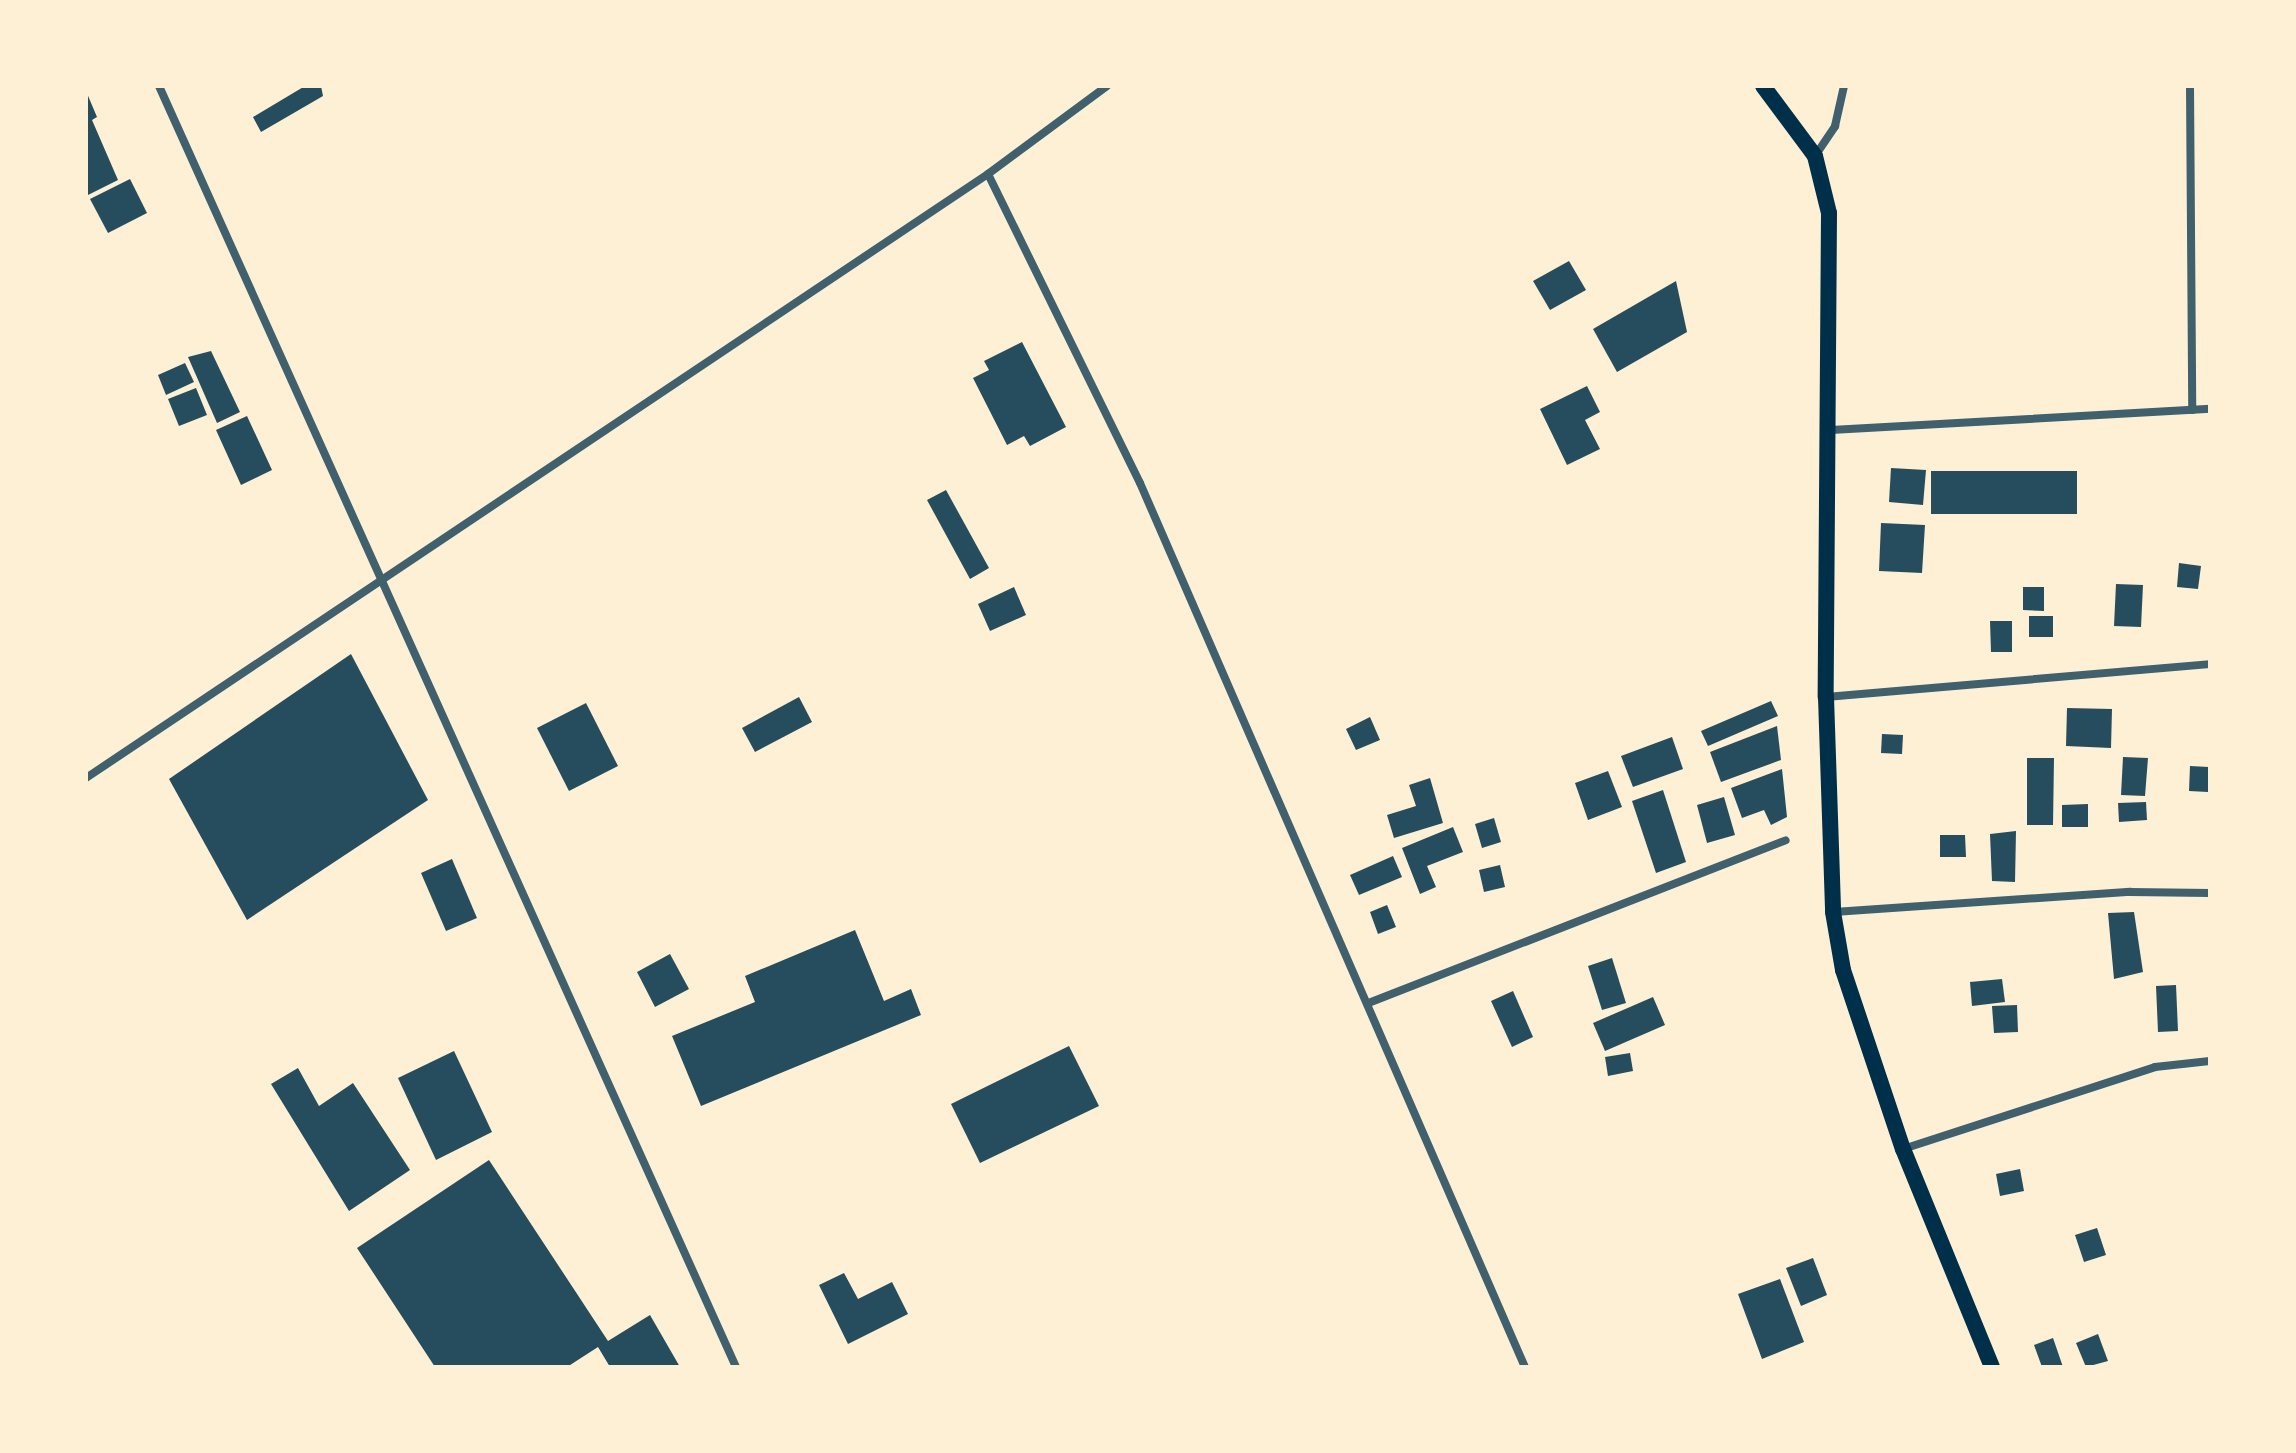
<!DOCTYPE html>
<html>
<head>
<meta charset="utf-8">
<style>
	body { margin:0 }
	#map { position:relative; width:2296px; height:1453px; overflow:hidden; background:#fdf0d5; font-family:Figtree,sans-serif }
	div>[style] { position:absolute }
	.building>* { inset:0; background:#264d5e }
	.minor>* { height:8px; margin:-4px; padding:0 4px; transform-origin:4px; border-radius:4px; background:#3f606c }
	.secondary>* { height:16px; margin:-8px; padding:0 8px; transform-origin:8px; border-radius:8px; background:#003049 }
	span { translate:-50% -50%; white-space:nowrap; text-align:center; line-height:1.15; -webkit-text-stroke:6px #fdf0d5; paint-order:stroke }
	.frame { position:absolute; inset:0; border:88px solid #fdf0d5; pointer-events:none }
</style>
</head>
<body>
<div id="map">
	<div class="building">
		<i style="clip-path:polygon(305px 86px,321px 86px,323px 96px,261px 132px,253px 117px)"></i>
		<i style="clip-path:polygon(86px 91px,97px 117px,92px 120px,118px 180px,88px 195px)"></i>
		<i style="clip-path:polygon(130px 179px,147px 213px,108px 233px,90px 199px)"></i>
		<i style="clip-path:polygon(1569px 261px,1586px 290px,1550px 310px,1533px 281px)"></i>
		<i style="clip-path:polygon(1676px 281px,1687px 332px,1617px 372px,1593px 329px)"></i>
		<i style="clip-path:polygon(1022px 342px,1066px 427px,1030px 446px,1024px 436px,1007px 445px,973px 378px,989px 370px,984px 361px)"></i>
		<i style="clip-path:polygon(211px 351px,240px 412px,217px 423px,188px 357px)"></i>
		<i style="clip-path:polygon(185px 363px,194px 382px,166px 395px,158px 375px)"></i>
		<i style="clip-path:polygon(1587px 386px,1600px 412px,1585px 420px,1600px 449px,1567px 465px,1540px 409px)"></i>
		<i style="clip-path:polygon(196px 388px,207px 415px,179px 426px,168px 399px)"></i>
		<i style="clip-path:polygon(247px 416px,272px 470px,241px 485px,216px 430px)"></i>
		<i style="clip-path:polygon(1891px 468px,1926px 470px,1923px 505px,1889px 502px)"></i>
		<i style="clip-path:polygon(1931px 471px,2077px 471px,2077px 514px,1931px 514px)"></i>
		<i style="clip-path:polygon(946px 490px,989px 568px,970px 579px,927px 500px)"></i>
		<i style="clip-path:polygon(1881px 523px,1925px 525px,1922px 573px,1879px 571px)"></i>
		<i style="clip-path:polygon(2179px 563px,2201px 566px,2198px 589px,2177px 587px)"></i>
		<i style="clip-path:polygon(2116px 584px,2143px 585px,2141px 627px,2114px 626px)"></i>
		<i style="clip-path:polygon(1014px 587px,1026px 615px,990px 631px,978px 604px)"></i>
		<i style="clip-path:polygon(2023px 587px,2044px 587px,2044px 611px,2023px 610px)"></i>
		<i style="clip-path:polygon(2029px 616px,2053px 616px,2053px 637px,2029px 637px)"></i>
		<i style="clip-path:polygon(1990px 621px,2012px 621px,2012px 652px,1991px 652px)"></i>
		<i style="clip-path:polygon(351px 654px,428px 800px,247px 920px,169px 779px)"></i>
		<i style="clip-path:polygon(799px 697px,812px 722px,755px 752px,742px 728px)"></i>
		<i style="clip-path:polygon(1771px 701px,1778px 716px,1708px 746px,1701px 731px)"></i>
		<i style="clip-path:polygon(586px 703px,618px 766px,569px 791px,537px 728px)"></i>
		<i style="clip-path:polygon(2067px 708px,2112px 709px,2111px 748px,2066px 746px)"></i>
		<i style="clip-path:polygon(1370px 717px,1380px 740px,1356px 750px,1346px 729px)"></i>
		<i style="clip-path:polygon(1777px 726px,1781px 760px,1721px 782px,1710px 752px)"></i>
		<i style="clip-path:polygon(1882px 734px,1903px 735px,1902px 754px,1881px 753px)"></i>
		<i style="clip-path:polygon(1672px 737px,1683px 769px,1633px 787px,1621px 756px)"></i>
		<i style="clip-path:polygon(2123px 757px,2148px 758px,2145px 796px,2121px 795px)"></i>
		<i style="clip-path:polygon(2027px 758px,2054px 758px,2053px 825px,2027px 825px)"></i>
		<i style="clip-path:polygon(2190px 766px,2209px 767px,2208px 792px,2189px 791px)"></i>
		<i style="clip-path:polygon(1782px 769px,1787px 817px,1771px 825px,1764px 810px,1742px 818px,1731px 788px)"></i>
		<i style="clip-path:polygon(1608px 771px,1622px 807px,1588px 820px,1575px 783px)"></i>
		<i style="clip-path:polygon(1430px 778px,1443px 823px,1394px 838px,1387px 815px,1416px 806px,1409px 785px)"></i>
		<i style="clip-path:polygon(1663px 790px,1686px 862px,1656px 873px,1632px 801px)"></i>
		<i style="clip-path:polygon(1724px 797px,1735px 835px,1707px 843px,1697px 805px)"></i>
		<i style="clip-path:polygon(2146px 802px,2147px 820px,2119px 822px,2118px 803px)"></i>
		<i style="clip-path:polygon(2088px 804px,2088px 827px,2062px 827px,2062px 805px)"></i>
		<i style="clip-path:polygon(1494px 818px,1501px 842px,1482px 848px,1475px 824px)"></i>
		<i style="clip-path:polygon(1453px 827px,1463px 852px,1427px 866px,1436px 887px,1420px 894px,1402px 848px)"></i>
		<i style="clip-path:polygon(2016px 831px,2015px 882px,1992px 881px,1990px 834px)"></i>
		<i style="clip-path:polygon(1940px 835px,1965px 835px,1966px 857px,1940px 857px)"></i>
		<i style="clip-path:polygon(1393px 856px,1402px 877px,1359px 895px,1350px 875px)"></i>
		<i style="clip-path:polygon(452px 859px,477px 918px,446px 931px,421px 873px)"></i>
		<i style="clip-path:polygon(1500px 865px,1505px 887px,1484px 892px,1479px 870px)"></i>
		<i style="clip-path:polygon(1387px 905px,1396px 927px,1378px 934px,1370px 912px)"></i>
		<i style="clip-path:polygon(2134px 912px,2143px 972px,2114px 979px,2108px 913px)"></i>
		<i style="clip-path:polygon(855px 930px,884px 1001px,911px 989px,921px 1015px,701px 1106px,672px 1036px,755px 1002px,745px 976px)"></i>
		<i style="clip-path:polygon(670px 954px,689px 989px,655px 1007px,637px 972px)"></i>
		<i style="clip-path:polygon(1612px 958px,1626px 1003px,1602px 1010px,1588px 966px)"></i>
		<i style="clip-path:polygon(2002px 979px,2005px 1002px,1972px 1006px,1970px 982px)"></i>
		<i style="clip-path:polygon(2176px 985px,2178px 1031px,2158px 1032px,2156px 986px)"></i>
		<i style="clip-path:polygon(1513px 991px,1533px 1037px,1512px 1047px,1491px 1001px)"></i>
		<i style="clip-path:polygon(1653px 997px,1665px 1025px,1605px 1051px,1593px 1023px)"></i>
		<i style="clip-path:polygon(2017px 1005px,2018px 1032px,1994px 1033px,1992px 1006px)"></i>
		<i style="clip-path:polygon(1069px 1046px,1099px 1106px,980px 1163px,951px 1104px)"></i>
		<i style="clip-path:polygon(454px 1051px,492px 1132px,436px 1160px,398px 1078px)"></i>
		<i style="clip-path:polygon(1630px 1053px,1633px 1071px,1608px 1076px,1605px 1057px)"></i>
		<i style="clip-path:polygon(298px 1068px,319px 1106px,353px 1083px,410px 1170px,349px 1211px,271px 1084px)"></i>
		<i style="clip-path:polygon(489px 1160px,608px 1341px,650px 1315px,680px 1367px,610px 1367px,598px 1347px,567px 1367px,435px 1367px,357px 1248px)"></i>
		<i style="clip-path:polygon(2020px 1169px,2024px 1191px,2000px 1196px,1996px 1174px)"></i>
		<i style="clip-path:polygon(2097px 1228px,2106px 1255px,2084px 1262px,2075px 1235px)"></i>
		<i style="clip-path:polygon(1813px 1258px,1827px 1295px,1801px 1306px,1786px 1268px)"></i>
		<i style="clip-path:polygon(844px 1273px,858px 1299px,892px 1282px,908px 1314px,848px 1344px,819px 1285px)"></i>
		<i style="clip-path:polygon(1780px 1279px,1804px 1342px,1762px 1359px,1738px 1294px)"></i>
		<i style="clip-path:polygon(2098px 1334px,2108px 1361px,2086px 1367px,2076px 1343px)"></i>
		<i style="clip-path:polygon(2053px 1338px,2063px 1367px,2042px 1367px,2034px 1345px)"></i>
	</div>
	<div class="minor">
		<i style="left:159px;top:86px;width:1405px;rotate:65.75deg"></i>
		<i style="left:2190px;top:86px;width:324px;rotate:89.6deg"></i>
		<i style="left:1815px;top:156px;width:36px;rotate:-56deg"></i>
		<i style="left:1835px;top:126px;width:41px;rotate:-77.3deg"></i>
		<i style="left:988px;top:174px;width:344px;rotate:63.8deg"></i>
		<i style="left:1140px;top:483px;width:964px;rotate:66.47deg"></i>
		<i style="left:1831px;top:430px;width:380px;rotate:-3.2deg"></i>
		<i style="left:1826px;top:697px;width:385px;rotate:-4.9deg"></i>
		<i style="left:86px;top:778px;width:1086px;rotate:-33.81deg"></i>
		<i style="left:988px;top:174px;width:148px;rotate:-36.5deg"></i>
		<i style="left:1834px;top:912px;width:297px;rotate:-3.9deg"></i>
		<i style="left:2130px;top:892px;width:80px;rotate:0.7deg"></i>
		<i style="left:1371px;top:1002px;width:445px;rotate:-21.3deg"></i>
		<i style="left:1903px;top:1149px;width:265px;rotate:-18deg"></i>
		<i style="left:2155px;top:1067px;width:55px;rotate:-6.2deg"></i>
	</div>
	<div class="secondary">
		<i style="left:1763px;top:86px;width:87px;rotate:53.4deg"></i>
		<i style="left:1815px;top:156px;width:59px;rotate:76.2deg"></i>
		<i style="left:1829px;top:213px;width:484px;rotate:90.4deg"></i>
		<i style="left:1826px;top:697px;width:215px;rotate:88.1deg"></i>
		<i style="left:1833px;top:912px;width:59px;rotate:80.2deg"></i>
		<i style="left:1843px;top:970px;width:189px;rotate:71.5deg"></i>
		<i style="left:1903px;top:1149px;width:235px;rotate:67.8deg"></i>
	</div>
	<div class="frame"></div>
</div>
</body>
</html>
